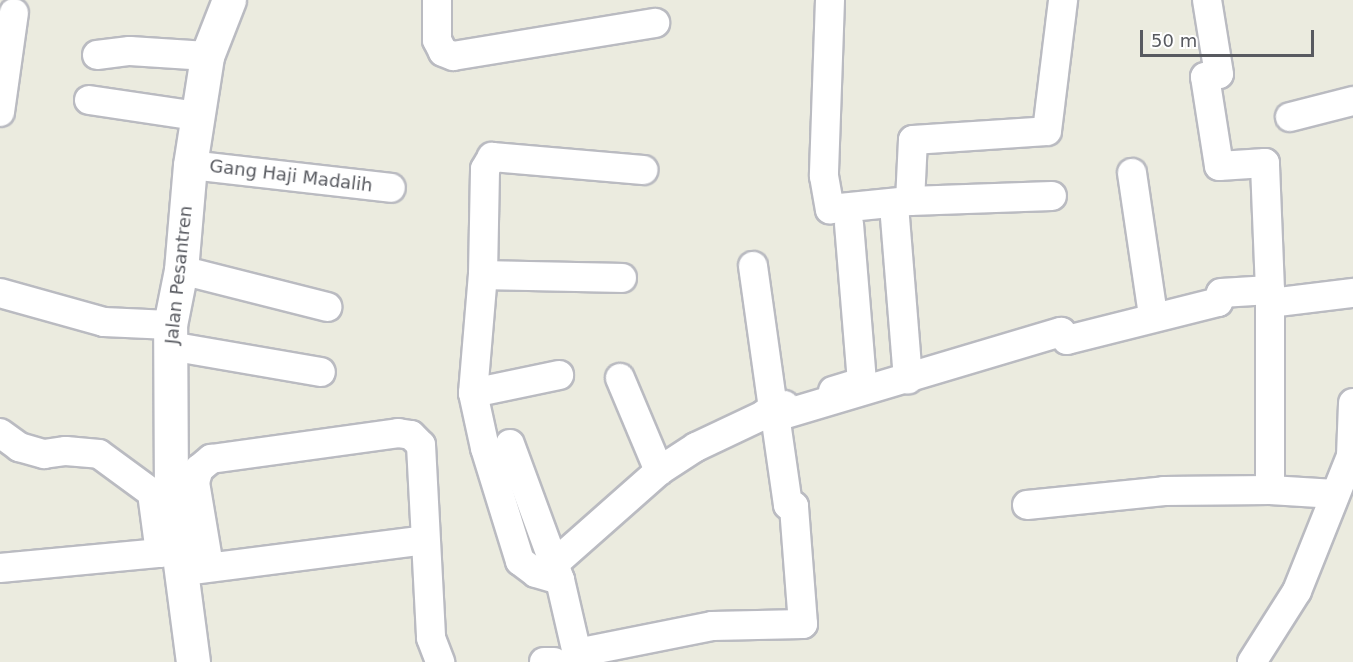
<!DOCTYPE html>
<html>
<head>
<meta charset="utf-8">
<style>
	body { margin:0 }
	#map { position:relative; width:1353px; height:662px; overflow:hidden; background:#ebebdf; font-family:"DejaVu Sans",sans-serif }
	div>[style] { position:absolute }
	.roads { filter:drop-shadow(2px 0 #babbc1) drop-shadow(-2px 0 #babbc1) drop-shadow(0 2px #babbc1) drop-shadow(0 -2px #babbc1) }
	.street>* { height:28px; margin:-14px; padding:0 14px; transform-origin:14px; border-radius:14px; background:#fff }
	.secondary>* { height:33px; margin:-16.5px; padding:0 16.5px; transform-origin:16.5px; border-radius:16.5px; background:#fff }
	span { translate:-50% -50%; white-space:nowrap; text-align:center; line-height:1.15; -webkit-text-stroke:4.5px #fff; paint-order:stroke }
	.street-label { font-size:18px; color:#585a60 }
	.scale { position:absolute; left:1140px; top:30px; width:174px; height:27px; box-sizing:border-box; border:3px solid #585a60; border-top:0; padding-left:8px; font-size:18px; line-height:21px; white-space:nowrap; color:#585a60; -webkit-text-stroke:4px #fff; paint-order:stroke }
</style>
</head>
<body>
<div id="map">
	<div class="roads">
		<div class="street">
			<i style="left:437px;top:0;width:40px;rotate:90deg"></i>
			<i style="left:437px;top:40px;width:13px;rotate:63deg"></i>
			<i style="left:443px;top:52px;width:11px;rotate:22deg"></i>
			<i style="left:453px;top:56px;width:205px;rotate:-9.3deg"></i>
			<i style="left:830px;top:0;width:176px;rotate:92deg"></i>
			<i style="left:824px;top:176px;width:34px;rotate:80deg"></i>
			<i style="left:830px;top:209px;width:80px;rotate:-5.7deg"></i>
			<i style="left:910px;top:201px;width:142px;rotate:-2deg"></i>
			<i style="left:97px;top:55px;width:33px;rotate:-7deg"></i>
			<i style="left:130px;top:51px;width:77px;rotate:3.7deg"></i>
			<i style="left:89px;top:100px;width:108px;rotate:8.5deg"></i>
			<i style="left:0;top:112px;width:100px;rotate:-82deg"></i>
			<i style="left:1290px;top:117px;width:65px;rotate:-14.3deg"></i>
			<i style="left:190px;top:165px;width:202px;rotate:6.5deg"></i>
			<i style="left:1132px;top:173px;width:144px;rotate:81.6deg"></i>
			<i style="left:910px;top:201px;width:61px;rotate:-87.2deg"></i>
			<i style="left:913px;top:140px;width:134px;rotate:-3.8deg"></i>
			<i style="left:1047px;top:131px;width:132px;rotate:-83deg"></i>
			<i style="left:894px;top:205px;width:175px;rotate:85.4deg"></i>
			<i style="left:753px;top:266px;width:143px;rotate:82deg"></i>
			<i style="left:181px;top:270px;width:151px;rotate:14.2deg"></i>
			<i style="left:483px;top:275px;width:139px;rotate:1.2deg"></i>
			<i style="left:0;top:293px;width:108px;rotate:15.6deg"></i>
			<i style="left:104px;top:322px;width:66px;rotate:2.6deg"></i>
			<i style="left:1271px;top:303px;width:83px;rotate:-7deg"></i>
			<i style="left:170px;top:346px;width:153px;rotate:9.8deg"></i>
			<i style="left:620px;top:378px;width:101px;rotate:67.2deg"></i>
			<i style="left:833px;top:391px;width:30px;rotate:-17deg"></i>
			<i style="left:862px;top:382px;width:158px;rotate:-94.7deg"></i>
			<i style="left:473px;top:393px;width:88px;rotate:-11.8deg"></i>
			<i style="left:772px;top:418px;width:302px;rotate:-16.6deg"></i>
			<i style="left:1061px;top:332px;width:10px;rotate:53deg"></i>
			<i style="left:1067px;top:340px;width:156px;rotate:-14.1deg"></i>
			<i style="left:1218px;top:302px;width:9px;rotate:-72deg"></i>
			<i style="left:1221px;top:293px;width:49px;rotate:-3.5deg"></i>
			<i style="left:1270px;top:290px;width:127px;rotate:-92.3deg"></i>
			<i style="left:1265px;top:163px;width:46px;rotate:176.3deg"></i>
			<i style="left:1219px;top:166px;width:90px;rotate:-98.9deg"></i>
			<i style="left:1205px;top:77px;width:14px;rotate:-12deg"></i>
			<i style="left:1219px;top:74px;width:75px;rotate:-99.2deg"></i>
			<i style="left:0;top:433px;width:24px;rotate:36deg"></i>
			<i style="left:19px;top:447px;width:26px;rotate:16deg"></i>
			<i style="left:44px;top:454px;width:22px;rotate:-8deg"></i>
			<i style="left:66px;top:451px;width:33px;rotate:5deg"></i>
			<i style="left:99px;top:454px;width:66px;rotate:36.3deg"></i>
			<i style="left:152px;top:493px;width:18px;rotate:3deg"></i>
			<i style="left:510px;top:444px;width:145px;rotate:69.8deg"></i>
			<i style="left:560px;top:580px;width:84px;rotate:77deg"></i>
			<i style="left:1270px;top:490px;width:200px;rotate:-90deg"></i>
			<i style="left:1027px;top:505px;width:138px;rotate:-5.8deg"></i>
			<i style="left:1164px;top:491px;width:106px;rotate:-0.5deg"></i>
			<i style="left:1270px;top:490px;width:65px;rotate:3.5deg"></i>
			<i style="left:555px;top:563px;width:139px;rotate:-41.5deg"></i>
			<i style="left:659px;top:471px;width:44px;rotate:-33deg"></i>
			<i style="left:696px;top:447px;width:98px;rotate:-25.3deg"></i>
			<i style="left:209px;top:566px;width:85px;rotate:-99.5deg"></i>
			<i style="left:195px;top:482px;width:14px;rotate:-73deg"></i>
			<i style="left:199px;top:469px;width:16px;rotate:-40deg"></i>
			<i style="left:211px;top:459px;width:189px;rotate:-7.9deg"></i>
			<i style="left:398px;top:433px;width:13px;rotate:9deg"></i>
			<i style="left:411px;top:435px;width:14px;rotate:45deg"></i>
			<i style="left:421px;top:445px;width:193px;rotate:87deg"></i>
			<i style="left:431px;top:638px;width:26px;rotate:69deg"></i>
			<i style="left:0;top:568px;width:161px;rotate:-5.4deg"></i>
			<i style="left:160px;top:553px;width:61px;rotate:-97.6deg"></i>
			<i style="left:192px;top:570px;width:235px;rotate:-7.3deg"></i>
			<i style="left:560px;top:580px;width:25px;rotate:-164deg"></i>
			<i style="left:536px;top:573px;width:20px;rotate:-143deg"></i>
			<i style="left:520px;top:561px;width:118px;rotate:-107.2deg"></i>
			<i style="left:485px;top:448px;width:56px;rotate:-102.3deg"></i>
			<i style="left:473px;top:393px;width:118px;rotate:-85.2deg"></i>
			<i style="left:483px;top:275px;width:106px;rotate:-88.9deg"></i>
			<i style="left:485px;top:169px;width:14px;rotate:-60deg"></i>
			<i style="left:492px;top:157px;width:152px;rotate:4.9deg"></i>
			<i style="left:577px;top:653px;width:138px;rotate:-11.3deg"></i>
			<i style="left:712px;top:626px;width:91px;rotate:-1.3deg"></i>
			<i style="left:803px;top:624px;width:118px;rotate:-94.4deg"></i>
			<i style="left:794px;top:506px;width:6px;rotate:-171deg"></i>
			<i style="left:788px;top:505px;width:84px;rotate:-98.2deg"></i>
			<i style="left:776px;top:422px;width:14px;rotate:-144deg"></i>
			<i style="left:544px;top:662px;width:10px"></i>
			<i style="left:1252px;top:662px;width:84px;rotate:-57.6deg"></i>
			<i style="left:1297px;top:591px;width:145px;rotate:-68.2deg"></i>
			<i style="left:1351px;top:456px;width:53px;rotate:-87.8deg"></i>
		</div>
		<div class="secondary">
			<i style="left:193px;top:662px;width:169px;rotate:-97.5deg"></i>
			<i style="left:171px;top:494px;width:169px;rotate:-90.3deg"></i>
			<i style="left:170px;top:325px;width:56px;rotate:-78.7deg"></i>
			<i style="left:181px;top:270px;width:105px;rotate:-85.1deg"></i>
			<i style="left:190px;top:165px;width:110px;rotate:-81.1deg"></i>
			<i style="left:207px;top:56px;width:60px;rotate:-68.6deg"></i>
		</div>
	</div>
	<div class="street-label">
		<span style="left:291px;top:176px;rotate:7deg">Gang Haji Madalih</span>
		<span style="left:179px;top:275px;rotate:-84deg">Jalan Pesantren</span>
	</div>
	<div class="scale">50 m</div>
</div>
</body>
</html>
